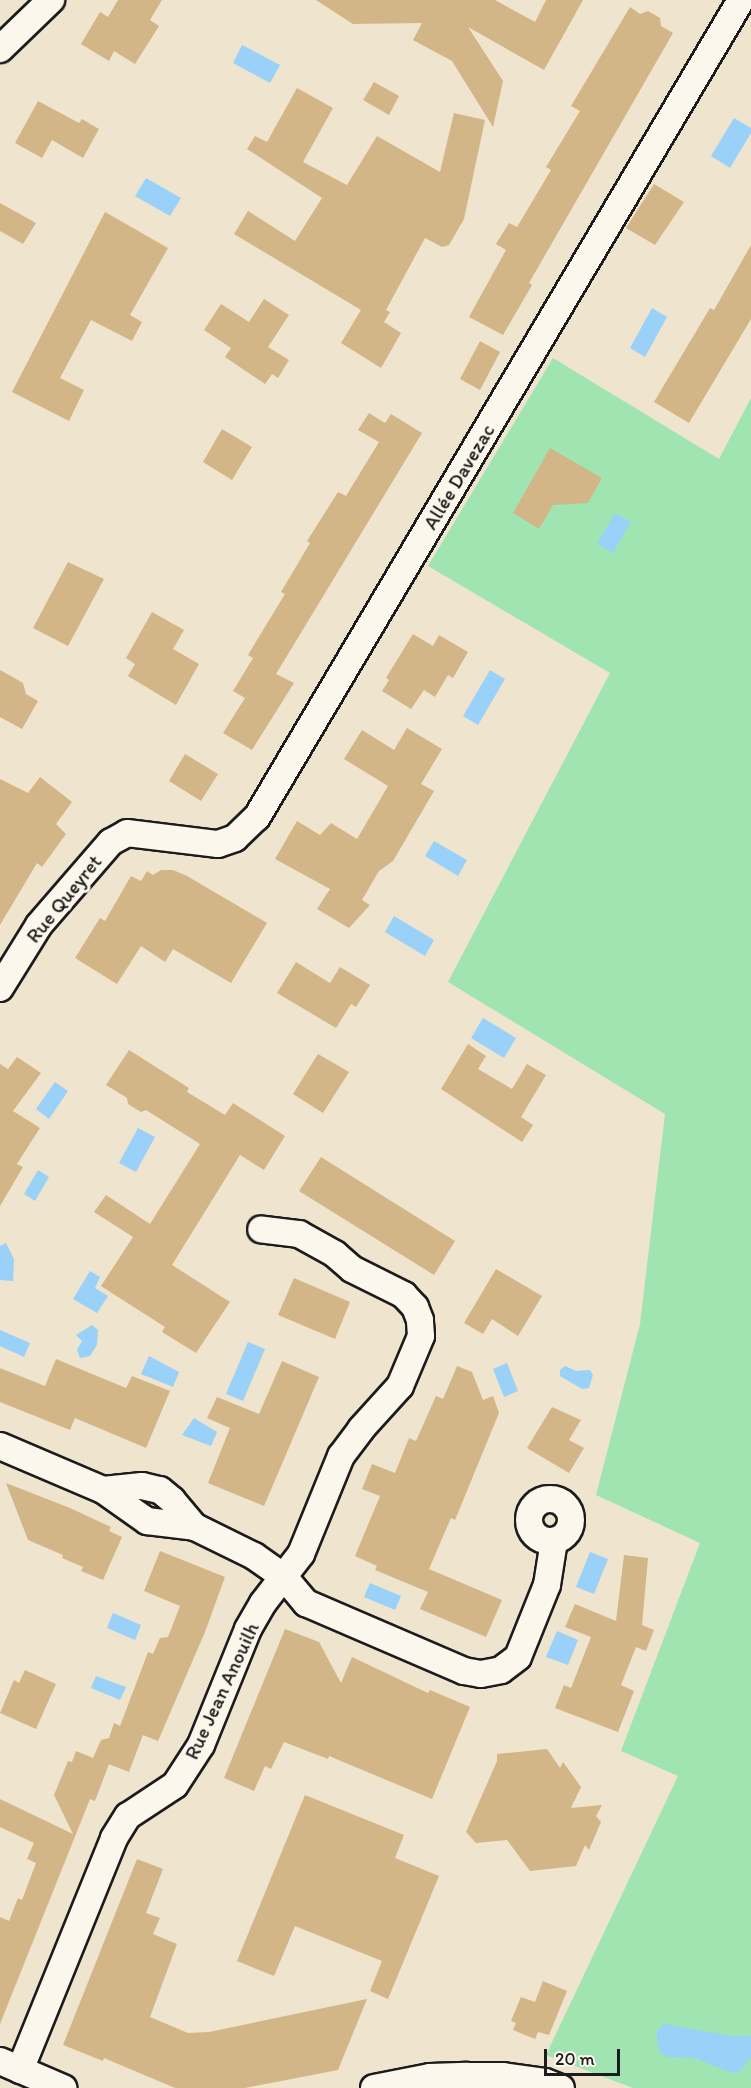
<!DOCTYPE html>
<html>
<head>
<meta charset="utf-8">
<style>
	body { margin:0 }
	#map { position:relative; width:751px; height:2088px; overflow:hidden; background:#efe4ce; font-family:Itim,sans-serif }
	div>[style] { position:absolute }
	.green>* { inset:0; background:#9fe4b1 }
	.water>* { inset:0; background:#99d1f8 }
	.building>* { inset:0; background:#d3b687 }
	.roads { filter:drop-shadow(2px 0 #1c1c1c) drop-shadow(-2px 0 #1c1c1c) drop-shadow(0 2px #1c1c1c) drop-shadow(0 -2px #1c1c1c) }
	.minor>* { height:26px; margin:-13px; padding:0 13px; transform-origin:13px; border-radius:13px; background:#fbf7ec }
	.minor>.ring { margin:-13px; padding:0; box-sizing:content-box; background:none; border:26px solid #fbf7ec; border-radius:50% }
	span { translate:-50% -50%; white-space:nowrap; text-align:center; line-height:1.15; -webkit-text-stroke:6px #fbf7ec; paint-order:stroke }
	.street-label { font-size:20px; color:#1c1c1c }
	.scale { position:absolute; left:544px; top:2049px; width:76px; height:27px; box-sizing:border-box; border:3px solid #1c1c1c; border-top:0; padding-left:8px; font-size:18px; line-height:21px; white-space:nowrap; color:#1c1c1c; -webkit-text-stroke:4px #fbf7ec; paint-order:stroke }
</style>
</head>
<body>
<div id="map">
	<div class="green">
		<i style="clip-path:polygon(553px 358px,719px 459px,751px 398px,751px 2088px,633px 2088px,546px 2055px,678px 1776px,621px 1751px,700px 1543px,596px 1495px,640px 1324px,665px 1114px,448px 982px,610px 673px,428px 566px)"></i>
	</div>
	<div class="water">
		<i style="clip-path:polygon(242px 45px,280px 65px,270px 83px,233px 63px)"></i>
		<i style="clip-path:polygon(734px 118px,751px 128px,751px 133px,730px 168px,711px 156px)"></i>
		<i style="clip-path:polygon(146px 178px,181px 198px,170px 216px,135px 196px)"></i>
		<i style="clip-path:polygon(652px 308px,667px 317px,645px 357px,630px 348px)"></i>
		<i style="clip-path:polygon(615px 513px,631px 522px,613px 553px,597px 544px)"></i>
		<i style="clip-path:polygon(490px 670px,505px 679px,478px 725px,463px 716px)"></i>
		<i style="clip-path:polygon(434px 841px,467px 860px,458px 876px,425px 856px)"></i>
		<i style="clip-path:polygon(394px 916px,434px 940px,425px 956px,385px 932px)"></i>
		<i style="clip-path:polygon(483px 1018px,516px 1038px,504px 1058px,471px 1038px)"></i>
		<i style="clip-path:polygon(55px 1082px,68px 1091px,49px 1119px,36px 1109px)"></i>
		<i style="clip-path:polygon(138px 1128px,155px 1137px,136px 1172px,119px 1163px)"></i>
		<i style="clip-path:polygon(38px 1170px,49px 1177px,35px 1201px,24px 1194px)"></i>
		<i style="clip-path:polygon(6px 1243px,14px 1259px,13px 1281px,0 1280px,0 1246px)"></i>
		<i style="clip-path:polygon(90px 1271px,100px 1277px,95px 1288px,108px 1296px,97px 1313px,73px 1299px)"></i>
		<i style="clip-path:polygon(92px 1325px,98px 1330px,97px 1345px,90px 1356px,80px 1358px,77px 1350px,82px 1341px,76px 1335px)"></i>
		<i style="clip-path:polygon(0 1330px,30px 1343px,24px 1357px,0 1346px)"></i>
		<i style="clip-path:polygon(248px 1342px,265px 1349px,243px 1401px,226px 1394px)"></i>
		<i style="clip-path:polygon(149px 1356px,179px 1372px,173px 1387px,141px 1374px)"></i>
		<i style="clip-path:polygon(507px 1363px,518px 1391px,504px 1397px,493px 1369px)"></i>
		<i style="clip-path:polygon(565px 1366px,576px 1371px,590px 1370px,593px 1375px,589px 1388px,582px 1389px,560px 1376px,560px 1370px)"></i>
		<i style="clip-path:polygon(194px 1418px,217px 1432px,211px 1446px,182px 1435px)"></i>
		<i style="clip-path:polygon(590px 1552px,608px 1559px,594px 1594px,576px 1587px)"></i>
		<i style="clip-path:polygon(370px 1583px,401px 1596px,395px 1610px,364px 1597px)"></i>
		<i style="clip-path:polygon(113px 1613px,141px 1625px,135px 1640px,107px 1628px)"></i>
		<i style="clip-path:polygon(557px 1631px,578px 1640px,568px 1665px,546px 1657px)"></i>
		<i style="clip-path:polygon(96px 1676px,126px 1687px,120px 1700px,91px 1688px)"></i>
		<i style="clip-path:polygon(664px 2024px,731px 2036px,751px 2036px,751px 2057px,741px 2071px,732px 2073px,695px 2058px,667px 2057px,660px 2052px,657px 2040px,657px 2031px)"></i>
	</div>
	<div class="building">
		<i style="clip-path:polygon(118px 0,162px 0,150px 20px,159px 26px,135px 64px,114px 51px,109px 61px,81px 44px,100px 12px,108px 17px)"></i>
		<i style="clip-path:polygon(316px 0,495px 0,535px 22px,546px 0,583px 0,544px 70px,468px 27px,503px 81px,493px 127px,452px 61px,413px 40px,422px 23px,353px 24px)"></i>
		<i style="clip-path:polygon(630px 7px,640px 14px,648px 11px,660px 18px,661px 26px,673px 33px,529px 283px,532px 285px,503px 335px,469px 317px,506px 250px,496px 244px,509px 223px,517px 227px,551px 170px,546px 167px,580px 111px,571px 106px)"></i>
		<i style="clip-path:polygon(374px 82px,399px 96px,389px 115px,363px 100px)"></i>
		<i style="clip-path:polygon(297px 88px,333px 108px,303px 162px,347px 185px,377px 136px,440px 172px,454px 113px,485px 120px,464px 219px,449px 245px,442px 247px,425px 238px,386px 310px,390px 312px,384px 322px,401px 333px,381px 368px,341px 343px,361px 310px,234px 234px,248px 211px,295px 241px,322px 198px,247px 149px,255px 136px,267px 142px)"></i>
		<i style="clip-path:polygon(38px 101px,79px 123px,82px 119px,99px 129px,83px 158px,52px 140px,42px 158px,15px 143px)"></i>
		<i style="clip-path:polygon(654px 184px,684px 202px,655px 245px,626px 228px)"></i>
		<i style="clip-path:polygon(0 203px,36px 223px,23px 244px,0 231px)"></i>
		<i style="clip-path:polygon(105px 212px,168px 248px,130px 315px,142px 322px,132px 341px,91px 320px,60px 378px,84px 390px,69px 421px,12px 392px)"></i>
		<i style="clip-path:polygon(751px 245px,751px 319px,689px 423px,654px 402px,710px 308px,714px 310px)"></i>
		<i style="clip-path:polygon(264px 299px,289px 315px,268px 347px,289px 360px,278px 378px,272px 374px,265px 384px,225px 357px,231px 348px,204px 330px,221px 304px,249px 322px)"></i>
		<i style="clip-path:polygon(480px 341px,500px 352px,480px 390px,460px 379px)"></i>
		<i style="clip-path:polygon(369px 413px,385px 423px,391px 414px,422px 433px,276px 674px,294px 683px,252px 750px,223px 733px,245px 698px,233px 691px,253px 658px,248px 655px,285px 594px,281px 592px,310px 543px,307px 541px,338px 492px,346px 496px,379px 442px,358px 430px)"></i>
		<i style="clip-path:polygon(222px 429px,252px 447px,232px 480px,203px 462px)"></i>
		<i style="clip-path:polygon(550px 448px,602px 478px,588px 503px,553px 505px,539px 529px,513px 513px)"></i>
		<i style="clip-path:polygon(68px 562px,104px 579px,68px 646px,33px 628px)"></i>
		<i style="clip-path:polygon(152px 612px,184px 630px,173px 649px,199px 664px,176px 705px,128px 676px,135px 664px,126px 658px)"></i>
		<i style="clip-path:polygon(413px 634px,433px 646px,439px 635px,468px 652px,453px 678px,448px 675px,435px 697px,424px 690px,411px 709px,382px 691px,389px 680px,386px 678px)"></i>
		<i style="clip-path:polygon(0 670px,23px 683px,26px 694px,38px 701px,22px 729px,0 717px)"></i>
		<i style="clip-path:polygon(407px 728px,442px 749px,421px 784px,434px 791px,393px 861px,379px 871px,362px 900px,370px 905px,349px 928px,317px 909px,330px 889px,275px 859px,297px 821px,320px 835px,331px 823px,357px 839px,388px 786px,344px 759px,362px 730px,394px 750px)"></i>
		<i style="clip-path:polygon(185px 754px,218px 774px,201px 801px,169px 781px)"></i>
		<i style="clip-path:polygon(40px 777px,72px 802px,56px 824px,66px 834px,42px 867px,37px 863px,0 925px,0 779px,28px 793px)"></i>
		<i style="clip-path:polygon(161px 870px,173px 870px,187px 876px,267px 923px,231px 983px,173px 949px,165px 962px,141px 946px,117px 984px,75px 958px,100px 918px,105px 921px,131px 876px,141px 881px,147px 871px,153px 875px)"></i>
		<i style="clip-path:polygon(296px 962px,330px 983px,340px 967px,370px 985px,356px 1007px,351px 1004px,336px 1028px,277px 993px)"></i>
		<i style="clip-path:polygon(468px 1044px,486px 1056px,478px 1069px,512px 1089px,527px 1064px,546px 1075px,521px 1117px,533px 1125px,522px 1142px,441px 1089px)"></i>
		<i style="clip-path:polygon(129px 1050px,189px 1088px,187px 1092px,225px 1115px,233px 1103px,285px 1136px,264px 1170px,240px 1155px,172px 1265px,230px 1302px,196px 1353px,162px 1332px,165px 1327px,101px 1286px,133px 1237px,94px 1212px,106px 1195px,150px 1224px,200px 1144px,146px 1110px,141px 1112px,128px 1104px,127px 1098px,106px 1085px)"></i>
		<i style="clip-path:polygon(318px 1054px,349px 1072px,323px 1113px,293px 1094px)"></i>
		<i style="clip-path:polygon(17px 1057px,41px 1073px,13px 1111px,40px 1128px,17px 1164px,23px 1167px,0 1206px,0 1064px,8px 1069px)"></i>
		<i style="clip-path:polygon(321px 1157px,455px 1241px,434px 1275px,299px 1191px)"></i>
		<i style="clip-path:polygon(496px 1269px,542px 1296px,518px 1336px,492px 1319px,483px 1334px,464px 1323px)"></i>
		<i style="clip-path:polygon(294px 1278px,350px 1302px,335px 1339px,278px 1315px)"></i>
		<i style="clip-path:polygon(56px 1359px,126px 1388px,132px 1376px,170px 1391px,146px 1448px,75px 1418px,70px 1430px,0 1402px,0 1368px,45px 1386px)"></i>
		<i style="clip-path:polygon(282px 1361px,319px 1377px,264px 1506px,208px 1483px,230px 1428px,207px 1418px,217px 1397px,259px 1414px)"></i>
		<i style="clip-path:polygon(457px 1366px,472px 1372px,483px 1400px,493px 1396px,499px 1413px,455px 1520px,451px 1518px,429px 1569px,502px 1600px,486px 1637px,420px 1609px,428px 1592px,375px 1570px,377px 1566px,355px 1556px,380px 1496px,362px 1489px,372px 1464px,395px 1473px,409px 1438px,416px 1441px,436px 1396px,443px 1399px)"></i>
		<i style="clip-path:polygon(552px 1407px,581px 1420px,569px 1440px,584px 1448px,569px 1473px,527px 1448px)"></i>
		<i style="clip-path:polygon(6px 1483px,70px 1508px,111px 1527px,109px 1531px,122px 1537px,103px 1580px,81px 1571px,83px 1567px,62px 1558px,63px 1555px,28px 1540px)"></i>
		<i style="clip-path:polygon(160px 1551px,225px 1577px,205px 1632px,158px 1741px,143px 1735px,129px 1772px,103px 1762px,109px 1764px,95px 1801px,90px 1799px,0 2024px,0 1917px,9px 1921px,18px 1898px,22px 1900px,36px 1863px,27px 1859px,34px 1843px,0 1827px,0 1799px,73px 1834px,54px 1795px,68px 1761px,72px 1762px,76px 1751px,93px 1758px,101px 1740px,109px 1738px,114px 1723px,120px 1726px,148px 1652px,153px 1654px,160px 1638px,168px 1637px,180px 1606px,144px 1591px)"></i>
		<i style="clip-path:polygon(624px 1555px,648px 1558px,642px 1625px,654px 1630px,646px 1651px,636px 1647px,621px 1685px,634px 1691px,618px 1732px,555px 1708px,564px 1685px,571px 1688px,591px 1637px,565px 1627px,575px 1604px,616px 1621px)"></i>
		<i style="clip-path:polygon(285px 1629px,319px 1642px,341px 1683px,352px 1657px,428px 1693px,430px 1690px,470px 1707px,432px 1799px,329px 1756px,328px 1759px,284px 1742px,271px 1769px,265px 1766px,254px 1791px,224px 1778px)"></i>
		<i style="clip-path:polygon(25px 1670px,56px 1684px,36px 1729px,0 1713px,14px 1680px,19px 1683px)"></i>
		<i style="clip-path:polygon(547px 1749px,560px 1768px,563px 1762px,581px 1787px,571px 1808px,602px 1805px,596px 1816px,601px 1822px,589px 1850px,585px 1845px,576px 1866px,530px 1871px,507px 1840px,476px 1843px,466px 1832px,497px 1761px,497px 1754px)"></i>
		<i style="clip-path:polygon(305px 1795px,404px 1835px,395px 1858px,439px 1876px,388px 1999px,370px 1991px,382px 1961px,295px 1926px,274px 1976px,237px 1961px)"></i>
		<i style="clip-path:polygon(137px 1859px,163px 1869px,146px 1913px,160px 1918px,153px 1934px,177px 1944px,150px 2017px,188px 2033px,209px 2032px,367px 1999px,338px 2070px,245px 2088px,175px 2088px,104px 2058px,103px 2061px,63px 2045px)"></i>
		<i style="clip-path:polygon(543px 1981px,567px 1991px,549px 2035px,538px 2032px,535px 2039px,513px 2030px,516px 2023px,511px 2021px,521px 1997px,535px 2002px)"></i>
	</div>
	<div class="roads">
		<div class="minor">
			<i style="left:0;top:49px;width:71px;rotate:-43.9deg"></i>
			<i style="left:0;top:988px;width:74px;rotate:-58.2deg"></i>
			<i style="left:39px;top:925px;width:110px;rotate:-49.1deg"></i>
			<i style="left:111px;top:842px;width:18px;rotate:-29deg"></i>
			<i style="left:127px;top:833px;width:92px;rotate:6.9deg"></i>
			<i style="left:218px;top:844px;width:18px;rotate:-19deg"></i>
			<i style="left:235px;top:838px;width:30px;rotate:-44deg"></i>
			<i style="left:257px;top:817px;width:950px;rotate:-59.36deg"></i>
			<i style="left:0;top:1446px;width:112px;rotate:23.1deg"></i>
			<i style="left:103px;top:1490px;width:54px;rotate:35.2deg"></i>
			<i style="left:147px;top:1521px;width:48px;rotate:7.1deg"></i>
			<i style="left:195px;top:1527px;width:66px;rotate:26.2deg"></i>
			<i style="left:254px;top:1556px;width:38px;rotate:35deg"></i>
			<i style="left:285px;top:1578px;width:33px;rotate:50deg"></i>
			<i style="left:306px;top:1603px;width:172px;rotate:23.3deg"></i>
			<i style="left:464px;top:1671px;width:17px;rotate:10deg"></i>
			<i style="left:481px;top:1674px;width:20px;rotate:-11deg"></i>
			<i style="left:501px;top:1670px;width:21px;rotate:-37deg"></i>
			<i style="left:518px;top:1657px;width:78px;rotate:-68.1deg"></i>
			<i style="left:547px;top:1585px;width:45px;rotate:-81deg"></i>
			<i style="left:103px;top:1490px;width:39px;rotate:-6deg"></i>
			<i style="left:142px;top:1486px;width:18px;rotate:13deg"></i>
			<i style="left:160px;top:1490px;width:16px;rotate:40deg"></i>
			<i style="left:172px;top:1500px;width:35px;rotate:50deg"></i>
			<i class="ring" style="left:529px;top:1499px;width:16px;height:16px"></i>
			<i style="left:0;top:2061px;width:69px;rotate:23.2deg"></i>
			<i style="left:20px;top:2070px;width:250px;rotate:-67.9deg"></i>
			<i style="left:114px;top:1838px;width:26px;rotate:-58deg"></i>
			<i style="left:128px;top:1816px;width:56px;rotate:-33.4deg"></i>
			<i style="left:175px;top:1785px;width:48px;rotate:-57deg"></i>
			<i style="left:201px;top:1745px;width:125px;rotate:-67.9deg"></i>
			<i style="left:248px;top:1629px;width:30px;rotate:-60deg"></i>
			<i style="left:263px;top:1603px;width:62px;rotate:-52.2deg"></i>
			<i style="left:301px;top:1554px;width:106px;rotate:-67.8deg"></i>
			<i style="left:341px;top:1456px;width:34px;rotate:-53deg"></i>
			<i style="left:361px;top:1429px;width:58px;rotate:-47.8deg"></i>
			<i style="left:400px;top:1386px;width:54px;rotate:-67.2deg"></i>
			<i style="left:421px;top:1336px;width:16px;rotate:-94deg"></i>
			<i style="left:420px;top:1320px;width:14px;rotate:-111deg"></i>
			<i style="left:415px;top:1307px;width:16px;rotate:-133deg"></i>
			<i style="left:404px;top:1295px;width:58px;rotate:-153.4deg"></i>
			<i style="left:352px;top:1269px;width:23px;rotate:-139deg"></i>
			<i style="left:335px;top:1254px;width:41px;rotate:-150.9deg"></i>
			<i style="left:299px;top:1234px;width:38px;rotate:-173deg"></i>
			<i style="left:374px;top:2088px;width:57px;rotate:-11.1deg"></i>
			<i style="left:430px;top:2077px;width:37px;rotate:-2deg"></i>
			<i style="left:467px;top:2076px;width:36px"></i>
			<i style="left:503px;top:2076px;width:42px;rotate:8.1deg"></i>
			<i style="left:545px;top:2082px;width:17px;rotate:21deg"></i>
		</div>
	</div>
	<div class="street-label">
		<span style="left:459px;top:477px;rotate:-59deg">Allée Davezac</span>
		<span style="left:64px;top:899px;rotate:-51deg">Rue Queyret</span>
		<span style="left:222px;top:1691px;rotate:-65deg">Rue Jean Anouilh</span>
	</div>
	<div class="scale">20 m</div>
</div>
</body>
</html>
